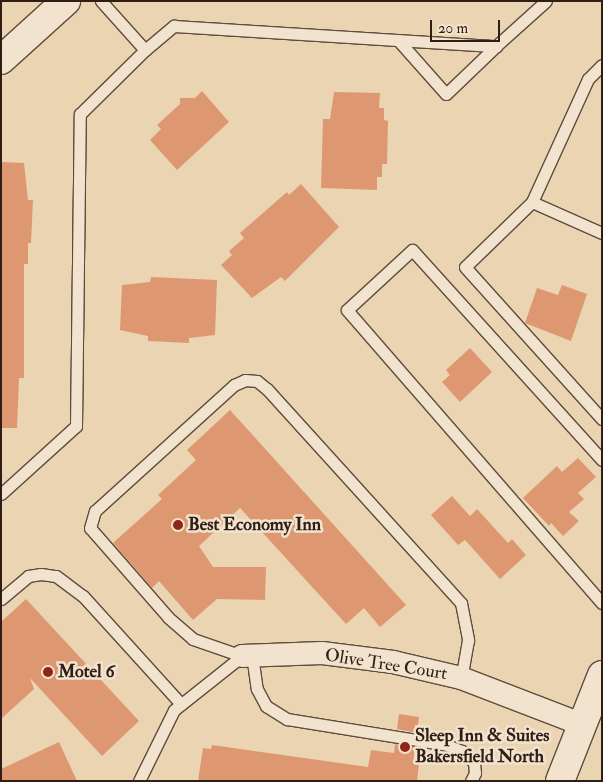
<!DOCTYPE html>
<html>
<head>
<meta charset="utf-8">
<style>
	body { margin:0 }
	#map { position:relative; width:603px; height:782px; overflow:hidden; background:#ead4b2; font-family:"IM FELL Double Pica",serif }
	div>[style] { position:absolute }
	.building>* { inset:0; background:#de9871 }
	.roads { filter:drop-shadow(1px 0 #5e4c3d) drop-shadow(-1px 0 #5e4c3d) drop-shadow(0 1px #5e4c3d) drop-shadow(0 -1px #5e4c3d) }
	.service>* { height:11px; margin:-5.5px; padding:0 5.5px; transform-origin:5.5px; border-radius:5.5px; background:#f1e3cd }
	.minor>* { height:22px; margin:-11px; padding:0 11px; transform-origin:11px; border-radius:11px; background:#f1e3cd }
	.tertiary>* { height:28px; margin:-14px; padding:0 14px; transform-origin:14px; border-radius:14px; background:#f1e3cd }
	.dots>* { width:14px; height:14px; translate:-50% -50%; box-sizing:border-box; border:2px solid #f1e3cd; border-radius:50% }
	span { translate:-50% -50%; white-space:nowrap; text-align:center; line-height:1.15; -webkit-text-stroke:5px #f1e3cd; paint-order:stroke }
	.poi-label { font-size:18px; color:#301e16; font-weight:700 }
	.left { translate:0 -50%; text-align:left }
	.street-label { font-size:18px; color:#301e16 }
	.frame { position:absolute; inset:0; border:2px solid #301e16; pointer-events:none }
	.scale { position:absolute; left:430px; top:20px; width:70px; height:22px; box-sizing:border-box; border:2px solid #301e16; border-top:0; padding-left:6px; font-size:15px; line-height:18px; white-space:nowrap; color:#301e16; -webkit-text-stroke:4px #f1e3cd; paint-order:stroke }
</style>
</head>
<body>
<div id="map">
	<div class="building">
		<i style="clip-path:polygon(202px 91px,229px 122px,177px 170px,150px 140px,161px 129px,157px 125px,180px 104px,180px 98px,195px 98px)"></i>
		<i style="clip-path:polygon(334px 92px,380px 93px,379px 108px,384px 108px,384px 120px,388px 121px,387px 164px,382px 164px,382px 177px,377px 177px,377px 190px,321px 188px,323px 119px,330px 119px)"></i>
		<i style="clip-path:polygon(1px 162px,24px 163px,28px 200px,33px 200px,31px 243px,28px 243px,28px 264px,24px 264px,24px 378px,19px 378px,17px 428px,1px 428px)"></i>
		<i style="clip-path:polygon(301px 184px,339px 227px,285px 281px,281px 277px,252px 298px,221px 265px,232px 255px,229px 251px,244px 238px,240px 233px,287px 192px,289px 195px)"></i>
		<i style="clip-path:polygon(151px 277px,217px 280px,215px 335px,189px 338px,189px 343px,148px 341px,148px 336px,120px 330px,122px 285px,150px 282px)"></i>
		<i style="clip-path:polygon(562px 285px,587px 294px,571px 341px,525px 323px,537px 288px,558px 295px)"></i>
		<i style="clip-path:polygon(470px 348px,492px 372px,460px 402px,442px 382px,450px 375px,446px 370px)"></i>
		<i style="clip-path:polygon(230px 410px,406px 605px,380px 627px,364px 608px,346px 624px,240px 508px,199px 546px,213px 567px,266px 567px,265px 600px,217px 599px,193px 620px,159px 581px,152px 588px,113px 543px,162px 499px,158px 495px,196px 460px,187px 450px)"></i>
		<i style="clip-path:polygon(578px 458px,596px 477px,578px 493px,584px 499px,569px 512px,579px 521px,563px 536px,551px 523px,549px 526px,523px 498px,557px 466px,562px 472px)"></i>
		<i style="clip-path:polygon(452px 496px,470px 516px,477px 509px,508px 543px,512px 539px,526px 555px,500px 579px,465px 540px,458px 545px,431px 515px)"></i>
		<i style="clip-path:polygon(26px 599px,139px 721px,102px 756px,30px 678px,34px 689px,1px 719px,1px 622px)"></i>
		<i style="clip-path:polygon(399px 714px,419px 717px,417px 733px,397px 729px)"></i>
		<i style="clip-path:polygon(59px 742px,77px 781px,1px 781px,1px 769px)"></i>
		<i style="clip-path:polygon(395px 744px,415px 747px,413px 763px,419px 764px,417px 781px,198px 781px,203px 748px,211px 749px,212px 745px,368px 767px,371px 750px,394px 753px)"></i>
	</div>
	<div class="roads">
		<div class="service">
			<i style="left:398px;top:40px;width:72px;rotate:48.4deg"></i>
			<i style="left:446px;top:94px;width:69px;rotate:-43.8deg"></i>
			<i style="left:145px;top:50px;width:38px;rotate:-40deg"></i>
			<i style="left:174px;top:26px;width:323px;rotate:3.6deg"></i>
			<i style="left:496px;top:46px;width:67px;rotate:-42deg"></i>
			<i style="left:602px;top:65px;width:20px;rotate:135deg"></i>
			<i style="left:588px;top:79px;width:135px;rotate:114.5deg"></i>
			<i style="left:532px;top:202px;width:77px;rotate:23.9deg"></i>
			<i style="left:532px;top:202px;width:93px;rotate:135.9deg"></i>
			<i style="left:465px;top:267px;width:205px;rotate:48deg"></i>
			<i style="left:602px;top:460px;width:283px;rotate:-132.1deg"></i>
			<i style="left:412px;top:250px;width:88px;rotate:137.3deg"></i>
			<i style="left:347px;top:310px;width:388px;rotate:49deg"></i>
			<i style="left:1px;top:494px;width:101px;rotate:-42.2deg"></i>
			<i style="left:76px;top:426px;width:312px;rotate:-89.3deg"></i>
			<i style="left:80px;top:114px;width:91px;rotate:-44.6deg"></i>
			<i style="left:145px;top:50px;width:66px;rotate:-131.9deg"></i>
			<i style="left:1px;top:599px;width:35px;rotate:-40deg"></i>
			<i style="left:28px;top:576px;width:13px;rotate:-9deg"></i>
			<i style="left:41px;top:574px;width:15px;rotate:8deg"></i>
			<i style="left:56px;top:576px;width:34px;rotate:37deg"></i>
			<i style="left:83px;top:596px;width:146px;rotate:47.8deg"></i>
			<i style="left:252px;top:655px;width:34px;rotate:82deg"></i>
			<i style="left:257px;top:689px;width:19px;rotate:62deg"></i>
			<i style="left:266px;top:706px;width:25px;rotate:32deg"></i>
			<i style="left:287px;top:719px;width:162px;rotate:9.2deg"></i>
			<i style="left:447px;top:745px;width:16px;rotate:22deg"></i>
			<i style="left:462px;top:751px;width:16px;rotate:43deg"></i>
			<i style="left:474px;top:762px;width:11px;rotate:85deg"></i>
			<i style="left:475px;top:773px;width:9px;rotate:117deg"></i>
			<i style="left:242px;top:656px;width:52px;rotate:-160.9deg"></i>
			<i style="left:193px;top:639px;width:33px;rotate:-139deg"></i>
			<i style="left:168px;top:617px;width:118px;rotate:-131.2deg"></i>
			<i style="left:90px;top:528px;width:18px;rotate:-74deg"></i>
			<i style="left:95px;top:511px;width:188px;rotate:-42.2deg"></i>
			<i style="left:234px;top:385px;width:12px;rotate:-24deg"></i>
			<i style="left:245px;top:380px;width:12px;rotate:5deg"></i>
			<i style="left:257px;top:381px;width:13px;rotate:39deg"></i>
			<i style="left:267px;top:389px;width:289px;rotate:47.8deg"></i>
			<i style="left:461px;top:603px;width:38px;rotate:79deg"></i>
			<i style="left:468px;top:640px;width:39px;rotate:100deg"></i>
			<i style="left:139px;top:781px;width:79px;rotate:-63.8deg"></i>
			<i style="left:174px;top:710px;width:87px;rotate:-38.5deg"></i>
		</div>
		<div class="minor">
			<i style="left:242px;top:656px;width:80px;rotate:-2.1deg"></i>
			<i style="left:322px;top:653px;width:72px;rotate:7.2deg"></i>
			<i style="left:393px;top:662px;width:70px;rotate:13.2deg"></i>
			<i style="left:461px;top:678px;width:129px;rotate:21deg"></i>
		</div>
		<div class="tertiary">
			<i style="left:1px;top:60px;width:88px;rotate:-42.2deg"></i>
			<i style="left:560px;top:781px;width:114px;rotate:-68.4deg"></i>
		</div>
	</div>
	<div class="dots">
		<i style="left:178px;top:525px;background:#8f2418"></i>
		<i style="left:48px;top:672px;background:#8f2418"></i>
		<i style="left:405px;top:747px;background:#8f2418"></i>
	</div>
	<div class="poi-label">
		<span class="left" style="left:188px;top:525px">Best Economy Inn</span>
		<span class="left" style="left:58px;top:672px">Motel 6</span>
		<span class="left" style="left:415px;top:747px">Sleep Inn &amp; Suites<br>Bakersfield North</span>
	</div>
	<div class="street-label">
		<span style="left:386px;top:665px;rotate:9deg">Olive Tree Court</span>
	</div>
	<div class="frame"></div>
	<div class="scale">20 m</div>
</div>
</body>
</html>
